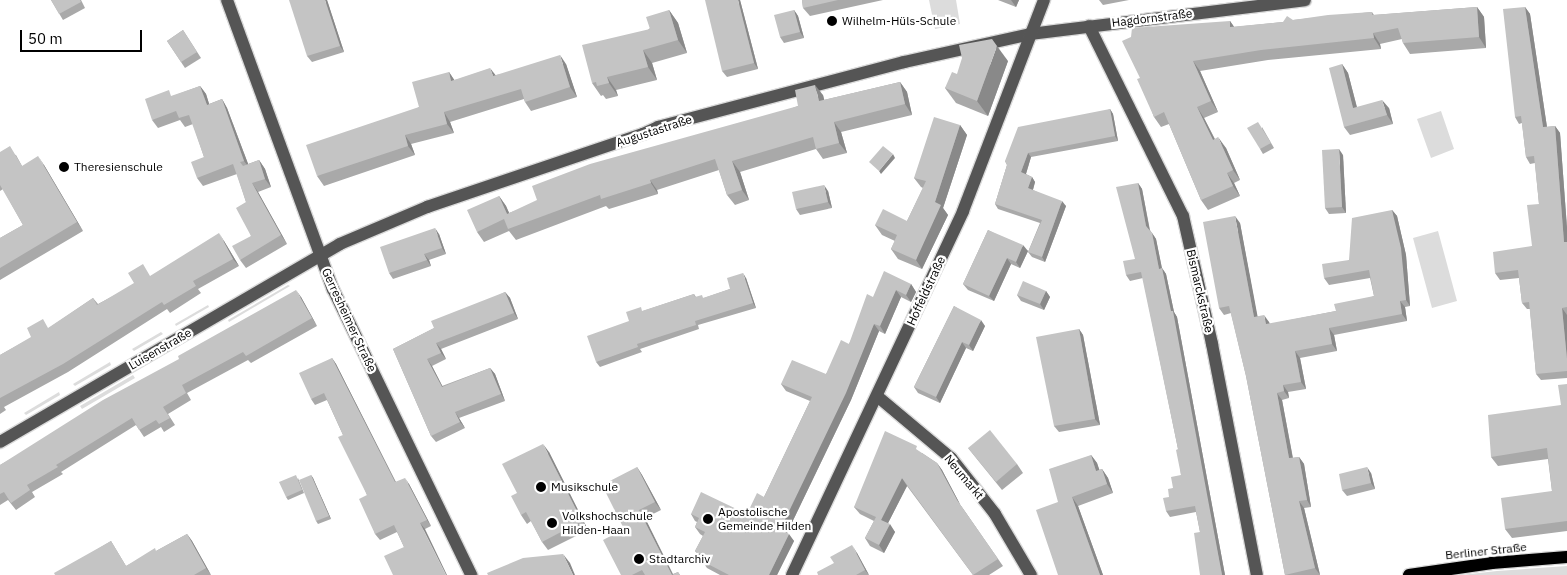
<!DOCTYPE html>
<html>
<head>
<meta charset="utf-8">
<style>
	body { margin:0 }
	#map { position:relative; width:1567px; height:575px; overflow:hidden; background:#fff; font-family:"IBM Plex Sans",sans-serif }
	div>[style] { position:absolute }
	.green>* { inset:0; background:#dcdcdc }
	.roads { filter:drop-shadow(1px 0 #dbdbdb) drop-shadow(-1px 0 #dbdbdb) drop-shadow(0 1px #dbdbdb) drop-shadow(0 -1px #dbdbdb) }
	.minor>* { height:12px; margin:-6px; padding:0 6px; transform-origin:6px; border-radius:6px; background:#555 }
	.major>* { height:12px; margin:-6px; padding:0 6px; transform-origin:6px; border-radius:6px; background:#000 }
	.wall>* { inset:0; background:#a9a9a9 }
	.shaded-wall>* { inset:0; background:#898989 }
	.building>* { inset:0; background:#c4c4c4 }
	.dots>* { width:14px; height:14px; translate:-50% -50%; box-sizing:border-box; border:2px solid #fff; border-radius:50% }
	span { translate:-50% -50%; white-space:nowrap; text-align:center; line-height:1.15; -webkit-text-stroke:4.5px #fff; paint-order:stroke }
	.street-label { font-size:12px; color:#000 }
	.poi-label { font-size:12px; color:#000 }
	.left { translate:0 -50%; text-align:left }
	.scale { position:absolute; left:20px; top:30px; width:122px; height:22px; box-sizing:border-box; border:2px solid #000; border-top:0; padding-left:6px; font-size:15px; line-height:18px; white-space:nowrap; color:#000; -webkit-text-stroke:4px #fff; paint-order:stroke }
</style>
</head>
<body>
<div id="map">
	<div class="green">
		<i style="clip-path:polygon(929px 0,956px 0,960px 24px,935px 29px)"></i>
		<i style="clip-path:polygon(1441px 111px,1454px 149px,1431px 158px,1417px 119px)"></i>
		<i style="clip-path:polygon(1438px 231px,1457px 301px,1432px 308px,1413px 238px)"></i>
		<i style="clip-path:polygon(288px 285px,290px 286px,229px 322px,228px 320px)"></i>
		<i style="clip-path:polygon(208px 305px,209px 307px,176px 326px,175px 324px)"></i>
		<i style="clip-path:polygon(161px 332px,163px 334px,134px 351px,132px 349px)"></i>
		<i style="clip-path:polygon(110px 362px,111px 365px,75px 386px,73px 384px)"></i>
		<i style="clip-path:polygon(133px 375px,135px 378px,82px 409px,80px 406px)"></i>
		<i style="clip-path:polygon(59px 392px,60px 395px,26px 415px,24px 413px)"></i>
		<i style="clip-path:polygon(1567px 566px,1567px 575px,1461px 575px,1497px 571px)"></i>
	</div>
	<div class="roads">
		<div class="minor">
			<i style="left:227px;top:0;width:308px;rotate:69.9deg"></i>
			<i style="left:333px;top:289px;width:318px;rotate:64.2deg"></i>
			<i style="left:1089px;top:26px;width:212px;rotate:63.7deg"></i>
			<i style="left:1183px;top:216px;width:131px;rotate:77.2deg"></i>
			<i style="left:1212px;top:344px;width:235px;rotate:79deg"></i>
			<i style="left:877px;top:396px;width:97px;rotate:40deg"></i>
			<i style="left:951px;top:458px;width:71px;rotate:51.8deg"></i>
			<i style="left:995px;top:514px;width:71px;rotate:59.5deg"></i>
			<i style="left:0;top:442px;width:393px;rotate:-30.2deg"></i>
			<i style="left:340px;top:244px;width:95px;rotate:-23deg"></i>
			<i style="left:427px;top:207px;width:228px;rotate:-18.7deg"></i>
			<i style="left:643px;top:134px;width:17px;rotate:-25deg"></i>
			<i style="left:658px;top:127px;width:254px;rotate:-14.8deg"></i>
			<i style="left:904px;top:62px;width:129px;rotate:-12.5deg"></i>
			<i style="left:1030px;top:34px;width:277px;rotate:-7deg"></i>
			<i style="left:792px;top:575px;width:402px;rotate:-64.8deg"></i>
			<i style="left:963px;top:211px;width:226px;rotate:-69deg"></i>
		</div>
		<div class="major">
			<i style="left:1409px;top:575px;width:84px;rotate:-8.2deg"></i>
			<i style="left:1492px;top:563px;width:75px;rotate:-4.6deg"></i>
		</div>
	</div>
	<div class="wall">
		<i style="clip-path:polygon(51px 0,81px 0,85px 8px,63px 20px)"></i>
		<i style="clip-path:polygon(327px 0,344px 52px,312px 62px,307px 56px)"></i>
		<i style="clip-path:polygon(740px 0,758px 69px,727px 77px,722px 71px)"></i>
		<i style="clip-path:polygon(802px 0,883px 0,810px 16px,803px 8px)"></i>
		<i style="clip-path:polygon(998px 0,1019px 0,1016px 7px)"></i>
		<i style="clip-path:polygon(1099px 0,1129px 0,1103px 5px)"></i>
		<i style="clip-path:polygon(1477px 7px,1484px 17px,1486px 48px,1410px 54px,1403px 43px,1402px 39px,1380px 44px,1381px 49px,1268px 60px,1200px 71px,1218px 112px,1204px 118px,1215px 139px,1226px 148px,1240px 180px,1234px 183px,1240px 196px,1208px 210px,1201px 200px,1169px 124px,1161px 127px,1154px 117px,1140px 78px,1230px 21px,1234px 27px,1283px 22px,1293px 20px,1372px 12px,1374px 15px)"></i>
		<i style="clip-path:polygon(1525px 7px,1530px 14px,1547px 127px,1555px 126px,1560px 133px,1567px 228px,1567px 378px,1541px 380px,1536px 374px,1530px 309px,1527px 309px,1522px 303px,1519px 278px,1500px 280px,1495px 273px,1532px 246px,1539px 204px,1535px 163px,1530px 164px,1526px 157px,1522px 123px,1519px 124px,1515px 117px)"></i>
		<i style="clip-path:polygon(669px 10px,678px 23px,687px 53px,652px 63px,657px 80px,616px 90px,618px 96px,606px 99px,603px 95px,601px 96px,592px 83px)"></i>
		<i style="clip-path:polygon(794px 10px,798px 16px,804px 38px,784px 43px,780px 37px)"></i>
		<i style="clip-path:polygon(183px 30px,201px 58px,185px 68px,167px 41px)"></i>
		<i style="clip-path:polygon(1008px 61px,988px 116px,956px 103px,945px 88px,957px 74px)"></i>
		<i style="clip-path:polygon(566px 64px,577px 97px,531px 111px,525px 102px,524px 99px,450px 122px,454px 133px,411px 144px,415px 155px,324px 186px,317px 176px,419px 107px,449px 72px,454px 80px,496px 75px)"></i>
		<i style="clip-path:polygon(1342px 64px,1348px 73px,1357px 107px,1389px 108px,1393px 124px,1350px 135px,1344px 127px)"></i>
		<i style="clip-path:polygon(900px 82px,907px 92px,912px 115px,841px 132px,847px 153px,823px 159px,816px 149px,740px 172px,749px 200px,735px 205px,727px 195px,719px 170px,657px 190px,658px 194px,609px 209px,606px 206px,516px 240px,509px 231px,484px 242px,477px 232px,499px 196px,506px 206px,509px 213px,798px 106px,823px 95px,824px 100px)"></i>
		<i style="clip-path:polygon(200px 86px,206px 94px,209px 104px,222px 99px,227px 108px,248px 164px,259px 160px,265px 169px,271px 187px,258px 192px,287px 244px,246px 268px,240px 260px,251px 236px,246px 202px,237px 174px,203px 186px,197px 178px,204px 157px,193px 124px,185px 127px,180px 120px,158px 128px,152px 120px,173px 96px)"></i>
		<i style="clip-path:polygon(1110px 109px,1113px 114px,1118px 141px,1031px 157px,1026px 174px,1032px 177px,1035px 182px,1033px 190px,1066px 206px,1045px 262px,1032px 257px,1028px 252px,1040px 223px,998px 209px,995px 204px,1007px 165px,1005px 161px)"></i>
		<i style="clip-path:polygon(960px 125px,967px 135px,943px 208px,948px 215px,922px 269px,898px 259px,891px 249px,895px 241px,882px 235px,875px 225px,907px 221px,923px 188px,921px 187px,914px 178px)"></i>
		<i style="clip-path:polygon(1262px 127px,1274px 148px,1263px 154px,1260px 149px)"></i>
		<i style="clip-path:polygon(0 152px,16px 155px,22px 166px,44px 165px,83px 231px,0 280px,0 238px,23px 225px,3px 189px,0 191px)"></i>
		<i style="clip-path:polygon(1343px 155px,1346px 213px,1329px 214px,1325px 208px)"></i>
		<i style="clip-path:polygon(1138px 183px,1142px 189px,1150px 230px,1156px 239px,1162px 268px,1166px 274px,1174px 312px,1177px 317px,1225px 575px,1200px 575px,1200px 532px,1196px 512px,1170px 517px,1166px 511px,1169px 497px,1173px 488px,1181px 475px,1178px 449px,1143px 278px,1130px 281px,1126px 275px,1135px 259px)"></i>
		<i style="clip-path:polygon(828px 191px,832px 208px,800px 215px,796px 209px)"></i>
		<i style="clip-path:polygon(1392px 210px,1397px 216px,1406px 255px,1410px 306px,1405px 307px,1407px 321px,1334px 335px,1337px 351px,1300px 358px,1306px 389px,1288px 392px,1289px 398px,1282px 400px,1293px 458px,1299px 457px,1304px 464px,1311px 507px,1304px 508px,1320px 575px,1285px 575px,1246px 376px,1231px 313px,1224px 315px,1219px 308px,1240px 223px,1257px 316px,1269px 322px,1270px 324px,1336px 311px,1374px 296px,1370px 278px,1329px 285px,1324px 278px,1349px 260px)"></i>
		<i style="clip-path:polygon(988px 230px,1028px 251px,1020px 268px,1011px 264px,994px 301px,968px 290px,963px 284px)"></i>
		<i style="clip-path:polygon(439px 234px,446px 254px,429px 260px,431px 266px,393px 279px,389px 273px)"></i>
		<i style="clip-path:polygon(224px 241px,239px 266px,198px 289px,201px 293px,170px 313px,167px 309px,68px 372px,4px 407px,6px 410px,0 414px,0 355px,49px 328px,93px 298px,98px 304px,151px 276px)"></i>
		<i style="clip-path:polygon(746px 278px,756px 308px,698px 325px,699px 329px,640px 349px,642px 352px,600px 367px,596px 362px,643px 311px,694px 294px,696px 297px,704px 298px,730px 289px)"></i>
		<i style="clip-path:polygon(911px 284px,916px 292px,911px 302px,901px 297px,885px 334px,879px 331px,851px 400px,787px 533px,794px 541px,777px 575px,720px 575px,707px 568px,702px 561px,704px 560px,700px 558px,695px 551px,703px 536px,700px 534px,695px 527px,697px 522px,695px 521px,691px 514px,747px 514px,764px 497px,810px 401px,786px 391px,781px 384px,826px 374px,849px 344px,873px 297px)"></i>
		<i style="clip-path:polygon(1046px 291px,1050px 297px,1044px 310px,1021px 301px,1017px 295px)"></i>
		<i style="clip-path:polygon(505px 292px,510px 298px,518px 319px,441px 349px,446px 359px,432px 366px,442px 386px,490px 368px,495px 374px,505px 401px,459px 418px,465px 428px,436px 442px,431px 436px,393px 349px)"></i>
		<i style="clip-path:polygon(301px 297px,317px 326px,251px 363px,248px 360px,187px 393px,191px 400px,168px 414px,175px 425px,164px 432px,161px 427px,144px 437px,136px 425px,61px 472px,63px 474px,32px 492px,35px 497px,16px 510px,8px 500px,0 505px,0 465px)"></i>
		<i style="clip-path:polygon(954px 306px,985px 326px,973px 351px,966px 348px,940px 403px,918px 393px,914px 387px)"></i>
		<i style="clip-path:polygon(1079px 329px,1083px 335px,1100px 425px,1059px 432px,1054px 426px)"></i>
		<i style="clip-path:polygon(332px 358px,336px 364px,396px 482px,409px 484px,431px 526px,425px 529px,404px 547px,397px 532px,380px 540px,375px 534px,367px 495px,343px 435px,327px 400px,315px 405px,311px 399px)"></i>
		<i style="clip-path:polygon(1567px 384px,1567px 531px,1512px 538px,1505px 529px,1552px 491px,1548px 459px,1498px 466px,1491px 457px,1561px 405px)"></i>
		<i style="clip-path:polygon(968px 448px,1017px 464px,1023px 473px,1002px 490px)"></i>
		<i style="clip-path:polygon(549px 452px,588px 530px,548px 550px,542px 542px,531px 521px,527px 524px,521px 515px,517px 493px)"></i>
		<i style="clip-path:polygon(922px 453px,937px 463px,942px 470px,962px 508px,1003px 566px,989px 575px,973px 575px,907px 486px,888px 523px,895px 532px,884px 553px,870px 546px,865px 538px,874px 521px,860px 514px,854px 507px)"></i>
		<i style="clip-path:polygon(1091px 455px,1097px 463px,1099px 470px,1102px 469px,1108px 478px,1113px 493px,1078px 506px,1103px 575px,1058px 575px,1058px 502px)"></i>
		<i style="clip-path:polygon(637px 467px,642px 475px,661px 510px,645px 518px,673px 574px,678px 572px,680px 575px,621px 575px,624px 529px)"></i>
		<i style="clip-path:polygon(1371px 473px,1375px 489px,1347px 496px,1342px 490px)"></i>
		<i style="clip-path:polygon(311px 475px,313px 478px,331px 519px,318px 524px,316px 521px)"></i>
		<i style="clip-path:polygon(298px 478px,304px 493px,288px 500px,286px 497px)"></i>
		<i style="clip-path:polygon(187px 534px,192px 541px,211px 575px,55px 575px,111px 541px,126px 566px,156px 551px)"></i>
		<i style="clip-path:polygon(857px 553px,869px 575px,818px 575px)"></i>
	</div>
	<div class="shaded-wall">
		<i style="clip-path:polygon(325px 0,327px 0,344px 52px,340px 46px)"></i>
		<i style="clip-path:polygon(738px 0,740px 0,758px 69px,754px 63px)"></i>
		<i style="clip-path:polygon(1011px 0,1019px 0,1016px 7px)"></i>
		<i style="clip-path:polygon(1477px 7px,1484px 17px,1486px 48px,1479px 37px)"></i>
		<i style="clip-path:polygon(1525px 7px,1530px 14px,1548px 134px,1543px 127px)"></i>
		<i style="clip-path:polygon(669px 10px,678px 23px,687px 53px,678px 40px)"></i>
		<i style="clip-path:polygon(794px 10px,798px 16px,804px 38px,800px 32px)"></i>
		<i style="clip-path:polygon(1230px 21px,1237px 31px,1230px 27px)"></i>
		<i style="clip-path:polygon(1373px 33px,1380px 44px,1381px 49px,1374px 38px)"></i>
		<i style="clip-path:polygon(997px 46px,1008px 61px,988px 116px,977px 101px)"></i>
		<i style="clip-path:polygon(643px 50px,652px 63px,657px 80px,648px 67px)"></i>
		<i style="clip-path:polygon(560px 55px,566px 64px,577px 97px,570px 87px)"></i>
		<i style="clip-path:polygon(1193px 61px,1200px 71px,1218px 112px,1211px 101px)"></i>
		<i style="clip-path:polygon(1342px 64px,1348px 73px,1359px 116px,1353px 108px)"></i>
		<i style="clip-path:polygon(490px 68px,497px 77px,493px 76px)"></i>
		<i style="clip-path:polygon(449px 72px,455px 81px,451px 81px)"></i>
		<i style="clip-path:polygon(607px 77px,616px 90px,618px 96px,609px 83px)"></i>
		<i style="clip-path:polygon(900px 82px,907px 92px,912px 115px,905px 104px)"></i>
		<i style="clip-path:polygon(815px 85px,823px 95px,827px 111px,819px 101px)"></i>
		<i style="clip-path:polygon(200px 86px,206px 94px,212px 113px,207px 105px)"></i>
		<i style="clip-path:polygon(222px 99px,227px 108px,250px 169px,244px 161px)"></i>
		<i style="clip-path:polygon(1382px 100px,1389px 108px,1393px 124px,1387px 115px)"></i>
		<i style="clip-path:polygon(1197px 107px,1204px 118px,1220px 150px,1213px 140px)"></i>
		<i style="clip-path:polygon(1110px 109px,1113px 114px,1118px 141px,1115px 136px)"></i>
		<i style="clip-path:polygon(444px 112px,450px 122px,454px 133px,447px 124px)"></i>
		<i style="clip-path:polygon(834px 122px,841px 132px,847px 153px,839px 143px)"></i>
		<i style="clip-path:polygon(960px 125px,967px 135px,943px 208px,948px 215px,922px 269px,916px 260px,935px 202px)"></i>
		<i style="clip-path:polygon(1555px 126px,1560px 133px,1567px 228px,1567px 247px,1564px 242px)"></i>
		<i style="clip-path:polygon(405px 135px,411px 144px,415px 155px,408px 146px)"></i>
		<i style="clip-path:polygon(1218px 137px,1226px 148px,1240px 180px,1233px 170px)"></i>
		<i style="clip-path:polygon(1339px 149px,1343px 155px,1346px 213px,1342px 207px)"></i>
		<i style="clip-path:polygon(1028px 153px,1031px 157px,1025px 177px,1021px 172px)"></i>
		<i style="clip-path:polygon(893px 154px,895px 158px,881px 174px,879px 171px)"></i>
		<i style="clip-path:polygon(38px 156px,44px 165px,83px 231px,77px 222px)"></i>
		<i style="clip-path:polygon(259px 160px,265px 169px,271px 187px,265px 179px)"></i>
		<i style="clip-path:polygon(732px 161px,740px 172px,749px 200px,742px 190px)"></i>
		<i style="clip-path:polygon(1227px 173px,1234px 183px,1240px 196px,1233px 186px)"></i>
		<i style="clip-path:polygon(1032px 177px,1035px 182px,1032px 193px,1028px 188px)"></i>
		<i style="clip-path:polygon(650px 180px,657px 190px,658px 194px,651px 183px)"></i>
		<i style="clip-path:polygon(252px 183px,258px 192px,287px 244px,281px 235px)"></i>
		<i style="clip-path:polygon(1138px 183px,1142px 189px,1150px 232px,1146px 226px)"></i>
		<i style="clip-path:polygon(824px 185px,828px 191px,832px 208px,828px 202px)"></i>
		<i style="clip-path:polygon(499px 196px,506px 206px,514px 224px,507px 214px)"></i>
		<i style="clip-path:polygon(1062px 201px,1066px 206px,1045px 262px,1042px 257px)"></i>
		<i style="clip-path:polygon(1392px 210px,1397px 216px,1406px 255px,1410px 306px,1406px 300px)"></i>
		<i style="clip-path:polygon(1235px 216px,1240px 223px,1259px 324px,1254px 317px)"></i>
		<i style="clip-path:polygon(435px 228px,439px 234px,446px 254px,442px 248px)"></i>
		<i style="clip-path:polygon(219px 233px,224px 241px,239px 266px,233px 259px)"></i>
		<i style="clip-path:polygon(1152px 233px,1156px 239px,1163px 274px,1159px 269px)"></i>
		<i style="clip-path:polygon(1023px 245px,1028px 251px,1020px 268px,1016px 262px)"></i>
		<i style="clip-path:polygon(424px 254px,429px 260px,431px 266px,427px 260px)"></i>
		<i style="clip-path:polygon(1007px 258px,1011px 264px,994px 301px,989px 296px)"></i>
		<i style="clip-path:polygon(1162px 268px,1166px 274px,1174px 312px,1177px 317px,1225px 575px,1222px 575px)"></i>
		<i style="clip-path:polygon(743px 273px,746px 278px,756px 308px,753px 303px)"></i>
		<i style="clip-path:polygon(911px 284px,916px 292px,911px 302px,906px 295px)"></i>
		<i style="clip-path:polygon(296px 290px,301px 297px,317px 326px,312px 318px)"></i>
		<i style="clip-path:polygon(896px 290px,901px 297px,885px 334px,880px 326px)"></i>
		<i style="clip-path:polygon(1046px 291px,1050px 297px,1044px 310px,1040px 304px)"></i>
		<i style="clip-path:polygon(505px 292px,510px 298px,518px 319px,514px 313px)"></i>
		<i style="clip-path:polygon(1400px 301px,1405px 307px,1407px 321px,1402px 314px)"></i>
		<i style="clip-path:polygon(1562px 308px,1567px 315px,1567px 359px)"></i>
		<i style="clip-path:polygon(1264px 315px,1269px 322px,1271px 331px,1266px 324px)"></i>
		<i style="clip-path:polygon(981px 320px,985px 326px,973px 351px,969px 345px)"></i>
		<i style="clip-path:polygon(874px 324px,879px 331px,851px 400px,785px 537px,780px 530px)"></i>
		<i style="clip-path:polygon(1329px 328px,1334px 335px,1337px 351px,1332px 344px)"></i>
		<i style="clip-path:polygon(1079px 329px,1083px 335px,1100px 425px,1095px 419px)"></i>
		<i style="clip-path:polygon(962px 342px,966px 348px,940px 403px,936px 397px)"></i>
		<i style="clip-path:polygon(436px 343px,441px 349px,446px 359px,441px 353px)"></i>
		<i style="clip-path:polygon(1295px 351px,1300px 358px,1306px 389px,1301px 382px)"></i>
		<i style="clip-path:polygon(332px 358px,336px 364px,399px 489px,395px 482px)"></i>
		<i style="clip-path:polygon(427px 359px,432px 366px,446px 393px,442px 387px)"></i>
		<i style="clip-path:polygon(490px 368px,495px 374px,505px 401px,501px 394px)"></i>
		<i style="clip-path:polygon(1283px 385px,1288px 392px,1289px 398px,1284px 391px)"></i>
		<i style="clip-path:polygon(1277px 393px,1282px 400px,1294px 465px,1289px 458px)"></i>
		<i style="clip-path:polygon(455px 412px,459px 418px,465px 428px,460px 422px)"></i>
		<i style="clip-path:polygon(543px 444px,549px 452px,588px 530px,582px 521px)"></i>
		<i style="clip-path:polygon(1091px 455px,1097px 463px,1103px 480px,1096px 471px)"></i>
		<i style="clip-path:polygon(1299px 457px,1304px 464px,1311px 507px,1307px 500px)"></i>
		<i style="clip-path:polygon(937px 463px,942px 470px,962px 508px,1003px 566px,957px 500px)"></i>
		<i style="clip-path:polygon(637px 467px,642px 475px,661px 510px,655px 502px)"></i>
		<i style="clip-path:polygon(1367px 467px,1371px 473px,1375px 489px,1371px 483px)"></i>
		<i style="clip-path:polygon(1102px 469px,1108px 478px,1113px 493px,1107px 484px)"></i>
		<i style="clip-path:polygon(311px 475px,313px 478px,331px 519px,329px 516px)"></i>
		<i style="clip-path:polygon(405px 478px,409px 484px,431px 526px,427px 520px)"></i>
		<i style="clip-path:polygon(902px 478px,907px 486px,886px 527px,881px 520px)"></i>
		<i style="clip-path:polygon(1072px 497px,1078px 506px,1103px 575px,1100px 575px)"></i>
		<i style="clip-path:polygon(1299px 501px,1304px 508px,1320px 575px,1315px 568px)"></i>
		<i style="clip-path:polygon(639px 510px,645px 518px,673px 575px,672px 575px)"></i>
		<i style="clip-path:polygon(420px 523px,425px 529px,447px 575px,446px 575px)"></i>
		<i style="clip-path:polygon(890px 524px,895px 532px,884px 553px,879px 545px)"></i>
		<i style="clip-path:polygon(187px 534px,192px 541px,211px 575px,206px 568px)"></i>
		<i style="clip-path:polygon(789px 534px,794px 541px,777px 575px,769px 575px)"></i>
		<i style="clip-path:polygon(852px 545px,857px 553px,869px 575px,865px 570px)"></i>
		<i style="clip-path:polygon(563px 554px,570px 563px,575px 575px,573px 575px)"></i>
	</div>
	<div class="building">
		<i style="clip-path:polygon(51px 0,80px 0,81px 2px,59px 14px)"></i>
		<i style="clip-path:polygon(289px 0,325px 0,340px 46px,307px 56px)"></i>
		<i style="clip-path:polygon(705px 0,738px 0,754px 63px,722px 71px)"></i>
		<i style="clip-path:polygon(802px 0,838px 0,803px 8px)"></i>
		<i style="clip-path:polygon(1477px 7px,1479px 37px,1403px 43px,1398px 28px,1373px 33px,1374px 38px,1261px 50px,1193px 61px,1211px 101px,1197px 107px,1213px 140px,1218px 137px,1233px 170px,1227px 173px,1233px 186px,1201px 200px,1164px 112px,1154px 117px,1137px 79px,1140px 78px,1122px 41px,1131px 37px,1132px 28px,1230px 21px,1230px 27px,1283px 22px,1287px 16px,1293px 20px,1328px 15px,1372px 12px,1372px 15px)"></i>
		<i style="clip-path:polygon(1525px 7px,1543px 127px,1555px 126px,1564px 242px,1567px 242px,1567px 307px,1562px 308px,1567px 359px,1567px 371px,1536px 374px,1529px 302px,1522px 303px,1518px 270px,1495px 273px,1493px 252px,1532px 246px,1527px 205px,1539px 204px,1534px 156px,1526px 157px,1521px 116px,1515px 117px,1503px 9px)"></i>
		<i style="clip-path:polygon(669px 10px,678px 40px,643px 50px,648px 67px,607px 77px,609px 83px,597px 86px,596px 82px,592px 83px,582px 45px,650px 29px,646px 17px)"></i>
		<i style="clip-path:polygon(794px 10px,800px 32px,780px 37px,774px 15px)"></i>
		<i style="clip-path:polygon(183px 30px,197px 52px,181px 62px,167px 41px)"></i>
		<i style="clip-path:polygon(992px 39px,997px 46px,977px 101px,945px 88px,952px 72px,957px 74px,962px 58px,959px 45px)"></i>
		<i style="clip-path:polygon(560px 55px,570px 87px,525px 102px,521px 89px,444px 112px,447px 124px,405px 135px,408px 146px,317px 176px,306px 145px,419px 107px,412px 82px,449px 72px,451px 81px,490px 68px,493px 76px)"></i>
		<i style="clip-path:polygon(1342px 64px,1353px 108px,1382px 100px,1387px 115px,1344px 127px,1329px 68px)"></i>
		<i style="clip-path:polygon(900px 82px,905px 104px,834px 122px,839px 143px,816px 149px,813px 137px,732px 161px,742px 190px,727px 195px,715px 159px,650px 180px,651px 183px,601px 199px,600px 195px,508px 229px,504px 219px,477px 232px,467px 210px,499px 196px,507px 214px,537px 200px,532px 186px,590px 164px,798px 106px,795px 90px,815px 85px,819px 101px)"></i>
		<i style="clip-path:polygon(200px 86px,207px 105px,222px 99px,244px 161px,240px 162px,243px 166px,259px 160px,265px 179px,252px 183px,281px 235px,240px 260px,232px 246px,251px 236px,236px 208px,246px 202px,233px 164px,197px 178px,191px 162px,204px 157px,189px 115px,179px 118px,176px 111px,152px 120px,145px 99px,169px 90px,171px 96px)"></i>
		<i style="clip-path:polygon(1110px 109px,1115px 136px,1028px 153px,1021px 172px,1032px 177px,1028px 188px,1062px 201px,1042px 257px,1028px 252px,1042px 220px,995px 204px,1007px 165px,1005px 161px,1018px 127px)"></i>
		<i style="clip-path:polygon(934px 117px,960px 125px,935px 202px,941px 205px,916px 260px,891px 249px,897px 235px,875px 225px,883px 209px,907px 221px,926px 181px,914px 178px)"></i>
		<i style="clip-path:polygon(1258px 122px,1271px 143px,1260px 149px,1247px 128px)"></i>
		<i style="clip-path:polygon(10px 146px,22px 166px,38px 156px,77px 222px,0 268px,0 238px,23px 225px,0 185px,0 152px)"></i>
		<i style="clip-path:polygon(883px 146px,893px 154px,879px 171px,869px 162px)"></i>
		<i style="clip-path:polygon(1339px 149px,1342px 207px,1325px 208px,1322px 150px)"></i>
		<i style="clip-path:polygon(1138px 183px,1146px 226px,1152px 233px,1159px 269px,1162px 268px,1171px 311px,1173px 311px,1222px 575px,1200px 575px,1194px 533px,1200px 532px,1195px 506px,1166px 511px,1163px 498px,1169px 497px,1168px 489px,1173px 488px,1171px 477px,1181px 475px,1176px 450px,1178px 449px,1141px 272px,1126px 275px,1123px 261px,1135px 259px,1116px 187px)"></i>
		<i style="clip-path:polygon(824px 185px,828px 202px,796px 209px,792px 192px)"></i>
		<i style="clip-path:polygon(1392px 210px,1401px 248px,1406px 300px,1400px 301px,1402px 314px,1329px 328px,1332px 344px,1295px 351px,1301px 382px,1283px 385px,1284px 391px,1277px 393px,1289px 458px,1299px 457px,1307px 500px,1299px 501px,1315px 568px,1285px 575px,1246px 376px,1229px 306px,1219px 308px,1203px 222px,1235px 216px,1254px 317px,1264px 315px,1266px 324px,1336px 311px,1334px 304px,1374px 296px,1369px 270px,1324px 278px,1322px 264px,1349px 260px,1352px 218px)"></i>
		<i style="clip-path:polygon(435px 228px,442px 248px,424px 254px,427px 260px,389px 273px,380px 247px)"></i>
		<i style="clip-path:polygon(988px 230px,1023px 245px,1016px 262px,1007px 258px,989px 296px,963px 284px)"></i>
		<i style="clip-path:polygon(219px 233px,233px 259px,193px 281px,196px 286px,164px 305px,162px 302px,63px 364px,0 398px,0 355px,31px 337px,27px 328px,43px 319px,48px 328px,93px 298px,97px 305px,134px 283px,128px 273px,143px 264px,150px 276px)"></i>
		<i style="clip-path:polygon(884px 271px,911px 284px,906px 295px,896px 290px,880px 326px,874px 324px,846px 393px,780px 530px,789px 534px,769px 575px,729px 575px,702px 561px,708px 558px,695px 551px,705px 532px,695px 527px,699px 518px,691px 514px,701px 492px,747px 514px,757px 493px,764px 497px,812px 397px,781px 384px,792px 360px,826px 374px,841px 340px,849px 344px,867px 294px,873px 297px)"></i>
		<i style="clip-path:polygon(743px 273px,753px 303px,695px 321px,696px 325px,637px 344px,638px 347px,596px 362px,587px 336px,629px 321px,626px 312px,641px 307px,642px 311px,694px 294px,695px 297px,702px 295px,703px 298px,730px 289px,727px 278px)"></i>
		<i style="clip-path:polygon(1023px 281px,1046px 291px,1040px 304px,1017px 295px)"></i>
		<i style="clip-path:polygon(296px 290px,312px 318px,246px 356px,243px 352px,182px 385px,186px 393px,163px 407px,170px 418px,159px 424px,156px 420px,139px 430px,132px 418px,56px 465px,58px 467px,27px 485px,30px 490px,11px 503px,4px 492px,0 494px,0 465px,103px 400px,179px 359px,178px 356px)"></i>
		<i style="clip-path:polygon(505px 292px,514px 313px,436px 343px,441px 353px,427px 359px,442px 387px,490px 368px,501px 394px,455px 412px,460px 422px,431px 436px,393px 349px,434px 328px,431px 321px)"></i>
		<i style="clip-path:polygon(954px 306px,981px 320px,969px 345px,962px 342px,936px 397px,914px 387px)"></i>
		<i style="clip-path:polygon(1079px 329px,1095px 419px,1054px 426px,1036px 337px)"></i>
		<i style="clip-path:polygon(332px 358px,395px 482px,405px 478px,427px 520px,420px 523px,446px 575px,393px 575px,384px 556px,404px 547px,394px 525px,375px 534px,359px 499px,367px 495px,338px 437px,343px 435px,324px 393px,311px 399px,299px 373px)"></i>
		<i style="clip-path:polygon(1567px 384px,1567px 521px,1505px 529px,1501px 498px,1552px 491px,1547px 448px,1491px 457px,1488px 415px,1561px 405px,1558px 385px)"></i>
		<i style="clip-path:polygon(990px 430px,1017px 464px,996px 482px,968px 448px)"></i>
		<i style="clip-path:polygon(885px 431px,917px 446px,916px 449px,937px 463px,957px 500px,998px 559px,973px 575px,902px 478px,881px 520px,890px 524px,879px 545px,865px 538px,876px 517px,854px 507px)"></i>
		<i style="clip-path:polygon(543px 444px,582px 521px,542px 542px,526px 512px,521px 515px,511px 496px,517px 493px,502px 464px)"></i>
		<i style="clip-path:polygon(1091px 455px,1096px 471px,1102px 469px,1107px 484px,1072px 497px,1100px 575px,1058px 575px,1036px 510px,1058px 502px,1049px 469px)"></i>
		<i style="clip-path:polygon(637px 467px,655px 502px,639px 510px,672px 575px,678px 572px,680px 575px,645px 575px,642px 570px,632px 575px,621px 575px,603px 540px,624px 529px,602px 485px)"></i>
		<i style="clip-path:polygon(1367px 467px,1371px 483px,1342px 490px,1339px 474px)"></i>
		<i style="clip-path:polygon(296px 475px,302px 490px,286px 497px,279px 482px)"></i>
		<i style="clip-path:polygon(311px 475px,329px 516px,316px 521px,299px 480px)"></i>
		<i style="clip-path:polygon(187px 534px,206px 568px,194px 575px,55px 575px,54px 573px,111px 541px,126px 566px,155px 548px,156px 551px)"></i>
		<i style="clip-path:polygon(852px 545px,865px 570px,856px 575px,818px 575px,817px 572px,834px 563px,830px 557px)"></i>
		<i style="clip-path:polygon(563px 554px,573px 575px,488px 575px,487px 573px,523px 558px)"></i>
	</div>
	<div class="dots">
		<i style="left:832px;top:21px;background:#000"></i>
		<i style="left:64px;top:167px;background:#000"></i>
		<i style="left:541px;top:487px;background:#000"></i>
		<i style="left:708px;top:519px;background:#000"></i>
		<i style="left:552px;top:523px;background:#000"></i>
		<i style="left:639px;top:559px;background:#000"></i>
	</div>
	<div class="street-label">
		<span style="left:1152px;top:18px;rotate:-7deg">Hagdornstraße</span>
		<span style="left:654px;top:131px;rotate:-18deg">Augustastraße</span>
		<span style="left:926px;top:291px;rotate:-65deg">Hoffeldstraße</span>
		<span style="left:1200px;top:291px;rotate:77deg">Bismarckstraße</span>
		<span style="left:349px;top:320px;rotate:65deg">Gerresheimer Straße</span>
		<span style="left:160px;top:349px;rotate:-30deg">Luisenstraße</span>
		<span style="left:964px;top:477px;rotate:50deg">Neumarkt</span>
		<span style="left:1486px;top:551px;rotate:-6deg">Berliner Straße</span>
	</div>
	<div class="poi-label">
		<span class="left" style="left:842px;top:21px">Wilhelm-Hüls-Schule</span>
		<span class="left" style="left:74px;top:167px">Theresienschule</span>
		<span class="left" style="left:551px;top:487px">Musikschule</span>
		<span class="left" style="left:718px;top:519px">Apostolische<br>Gemeinde Hilden</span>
		<span class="left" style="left:562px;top:523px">Volkshochschule<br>Hilden-Haan</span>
		<span class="left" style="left:649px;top:559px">Stadtarchiv</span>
	</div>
	<div class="scale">50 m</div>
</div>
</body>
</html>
